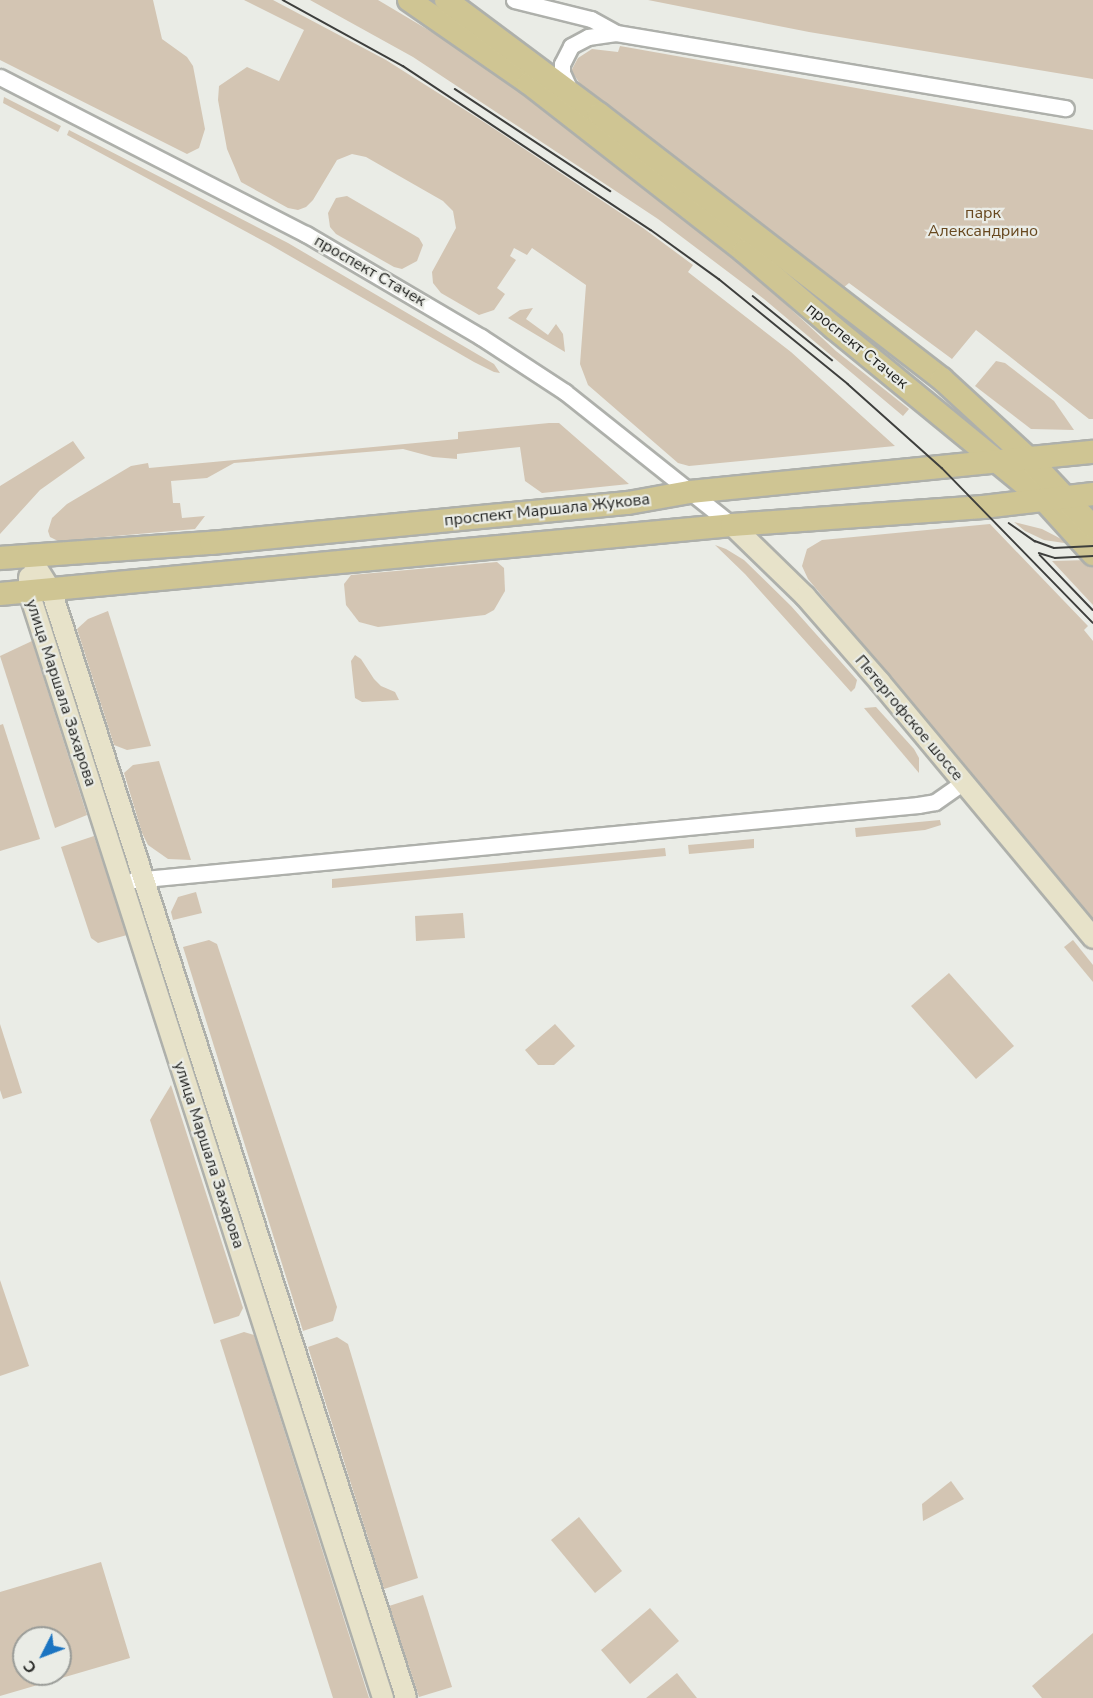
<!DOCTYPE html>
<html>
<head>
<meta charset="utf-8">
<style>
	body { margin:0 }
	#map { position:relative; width:1093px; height:1698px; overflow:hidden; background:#eaece6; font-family:"Nunito Sans",sans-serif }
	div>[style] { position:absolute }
	.green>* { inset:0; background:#d3c5b3 }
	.roads { filter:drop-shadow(2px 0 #aeb0ab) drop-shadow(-2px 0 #aeb0ab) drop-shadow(0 2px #aeb0ab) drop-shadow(0 -2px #aeb0ab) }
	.street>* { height:15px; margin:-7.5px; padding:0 7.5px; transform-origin:7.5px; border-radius:7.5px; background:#fff }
	.secondary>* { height:20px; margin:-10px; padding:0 10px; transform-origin:10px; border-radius:10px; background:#e7e2c9 }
	.primary>* { height:22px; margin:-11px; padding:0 11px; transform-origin:11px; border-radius:11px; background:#cfc593 }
	.tram>* { height:1.5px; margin:-0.75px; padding:0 0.75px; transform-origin:0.75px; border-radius:0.75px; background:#3e3f3d }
	span { translate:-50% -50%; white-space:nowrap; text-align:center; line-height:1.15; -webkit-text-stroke:4.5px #eaece6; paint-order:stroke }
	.park-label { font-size:16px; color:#67481f }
	.street-label { font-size:16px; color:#232422 }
	.north { position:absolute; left:12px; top:1626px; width:60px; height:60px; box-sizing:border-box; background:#eaece6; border:2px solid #9a9c98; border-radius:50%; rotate:228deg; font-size:16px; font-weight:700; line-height:24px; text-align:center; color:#232422 }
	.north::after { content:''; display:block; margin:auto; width:21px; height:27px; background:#1b74c1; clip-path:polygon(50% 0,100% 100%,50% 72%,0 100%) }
</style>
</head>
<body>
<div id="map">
	<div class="green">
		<i style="clip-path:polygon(0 0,153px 0,162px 39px,187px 57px,193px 66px,205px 129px,199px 148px,187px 154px,0 60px)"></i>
		<i style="clip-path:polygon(244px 0,273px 0,386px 60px,484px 122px,643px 228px,693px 265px,688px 272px,791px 352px,895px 446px,689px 466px,678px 463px,588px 385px,580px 364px,586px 285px,532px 248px,527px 255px,514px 248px,510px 256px,516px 260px,497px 288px,505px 294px,494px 310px,479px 315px,441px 293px,433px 283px,432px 272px,456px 228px,453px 211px,443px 201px,366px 157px,352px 154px,337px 160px,313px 200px,306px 207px,298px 210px,288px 208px,241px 182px,227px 149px,218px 100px,219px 86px,247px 67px,279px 81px,304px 30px)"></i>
		<i style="clip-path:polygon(310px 0,378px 0,457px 47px,553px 116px,739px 261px,836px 351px,909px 409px,903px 416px,764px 299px,658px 219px,413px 57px)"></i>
		<i style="clip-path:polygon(648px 0,1093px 0,1093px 79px,809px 32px)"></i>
		<i style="clip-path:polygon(620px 46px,1093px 130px,1093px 419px,1089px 419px,976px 330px,952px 359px,849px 283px,843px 288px,832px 280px,584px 89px,571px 71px,578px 58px,592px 49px,618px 52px)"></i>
		<i style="clip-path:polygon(4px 97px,61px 126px,58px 132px,3px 103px)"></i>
		<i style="clip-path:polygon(69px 130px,288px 243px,494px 364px,500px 373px,494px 372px,474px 362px,269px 244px,67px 135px)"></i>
		<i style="clip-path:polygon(347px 196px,419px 238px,423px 245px,417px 261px,402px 269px,394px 267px,336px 234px,330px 227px,328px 213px,336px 198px)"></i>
		<i style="clip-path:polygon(533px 308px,526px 319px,548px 335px,556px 324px,563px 334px,565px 352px,508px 318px,520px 310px)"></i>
		<i style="clip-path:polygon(996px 361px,1005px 363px,1054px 401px,1074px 430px,1031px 429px,975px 386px)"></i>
		<i style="clip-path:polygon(549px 423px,559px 423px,629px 484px,542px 493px,525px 481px,520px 447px,457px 454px,457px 459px,433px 457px,403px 449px,234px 463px,207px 478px,171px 481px,173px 503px,180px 503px,182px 518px,205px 516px,195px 529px,58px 541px,50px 537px,48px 531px,52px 518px,67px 504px,131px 466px,148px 463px,149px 468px,458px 439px,458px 432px)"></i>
		<i style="clip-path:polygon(73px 441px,85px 458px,40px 490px,0 534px,0 486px)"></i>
		<i style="clip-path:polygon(1014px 522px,1042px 529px,1071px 544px,1044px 540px,1025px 531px)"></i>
		<i style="clip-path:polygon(990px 524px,1088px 626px,1084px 630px,1093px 641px,1093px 920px,808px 579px,802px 566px,807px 549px,822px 540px)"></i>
		<i style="clip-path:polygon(715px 545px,726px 549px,744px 560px,791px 606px,857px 680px,855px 688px,851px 692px,745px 574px)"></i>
		<i style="clip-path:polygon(1088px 560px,1093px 565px,1093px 605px,1052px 561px)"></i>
		<i style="clip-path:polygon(497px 562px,504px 568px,505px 591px,494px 610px,485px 615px,378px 627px,359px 622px,346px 605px,344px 584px,351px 575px)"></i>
		<i style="clip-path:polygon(108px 611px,151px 746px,127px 750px,114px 745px,77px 629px,88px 619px)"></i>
		<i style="clip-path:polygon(32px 641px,87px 815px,55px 828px,0 656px)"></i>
		<i style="clip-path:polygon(355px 655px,361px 659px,374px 679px,381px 686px,395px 692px,399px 700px,362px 702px,355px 698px,351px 661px)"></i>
		<i style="clip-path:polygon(876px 707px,914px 749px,919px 758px,919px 773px,864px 708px)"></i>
		<i style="clip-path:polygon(3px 724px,40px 839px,0 851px,0 725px)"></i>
		<i style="clip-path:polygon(159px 761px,191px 860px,168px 859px,148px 845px,142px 833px,124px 773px,133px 765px)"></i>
		<i style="clip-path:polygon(940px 820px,941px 825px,925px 830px,856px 837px,855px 828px)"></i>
		<i style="clip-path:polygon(94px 836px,127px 935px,98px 943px,91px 938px,61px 847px)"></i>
		<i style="clip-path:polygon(754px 839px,754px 848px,689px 854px,688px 845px)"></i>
		<i style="clip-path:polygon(665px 848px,666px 856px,332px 888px,332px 879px)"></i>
		<i style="clip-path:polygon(196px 892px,202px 913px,173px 920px,171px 912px,178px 897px)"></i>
		<i style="clip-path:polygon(463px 913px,465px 938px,416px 941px,415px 916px)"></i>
		<i style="clip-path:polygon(209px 940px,217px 944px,337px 1307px,333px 1321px,303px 1331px,183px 947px)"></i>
		<i style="clip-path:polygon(1073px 940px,1093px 965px,1093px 982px,1064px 947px)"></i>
		<i style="clip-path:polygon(949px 973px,1014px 1046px,976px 1079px,911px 1006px)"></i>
		<i style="clip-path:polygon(0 1024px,22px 1093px,3px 1099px,0 1090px)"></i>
		<i style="clip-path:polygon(555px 1024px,575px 1046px,554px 1065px,538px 1065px,525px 1050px)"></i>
		<i style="clip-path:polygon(171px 1085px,243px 1308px,239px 1316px,214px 1324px,150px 1120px)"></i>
		<i style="clip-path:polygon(0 1280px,29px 1366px,0 1376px)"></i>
		<i style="clip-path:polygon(244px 1332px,254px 1335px,369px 1698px,333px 1698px,220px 1340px)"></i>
		<i style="clip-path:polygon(337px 1337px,348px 1344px,418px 1578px,384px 1589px,308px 1347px)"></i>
		<i style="clip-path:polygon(951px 1481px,964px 1499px,923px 1521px,922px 1504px)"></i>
		<i style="clip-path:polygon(579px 1517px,622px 1571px,595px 1593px,551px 1540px)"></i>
		<i style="clip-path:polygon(evenodd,101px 1562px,130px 1658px,0 1696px,0 1592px,101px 1562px,24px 1638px,60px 1638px,60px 1674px,24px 1674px,24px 1638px)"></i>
		<i style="clip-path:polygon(423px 1595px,452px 1687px,419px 1697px,389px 1606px)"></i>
		<i style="clip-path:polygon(650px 1608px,679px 1641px,630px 1684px,601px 1650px)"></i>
		<i style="clip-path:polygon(1093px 1633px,1093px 1698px,1042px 1698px,1032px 1686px)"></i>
		<i style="clip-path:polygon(677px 1673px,697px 1698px,646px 1698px)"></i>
	</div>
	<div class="roads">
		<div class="street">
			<i style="left:514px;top:0;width:79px;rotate:13.9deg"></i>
			<i style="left:591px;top:19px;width:29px;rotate:29deg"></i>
			<i style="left:616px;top:33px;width:456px;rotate:9.5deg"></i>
			<i style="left:0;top:77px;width:344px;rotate:27.2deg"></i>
			<i style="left:306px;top:234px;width:203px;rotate:30.5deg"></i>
			<i style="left:481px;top:337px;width:100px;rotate:33.2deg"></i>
			<i style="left:565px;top:392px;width:213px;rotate:38.5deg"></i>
			<i style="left:570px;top:90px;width:19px;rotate:-115deg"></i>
			<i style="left:562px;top:73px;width:9px;rotate:-90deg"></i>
			<i style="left:562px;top:64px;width:20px;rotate:-63deg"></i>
			<i style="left:571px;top:46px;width:19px;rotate:-28deg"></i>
			<i style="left:588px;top:37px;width:28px;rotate:-8deg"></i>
			<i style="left:134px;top:880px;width:788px;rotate:-5.46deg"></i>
			<i style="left:918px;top:805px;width:17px;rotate:-10deg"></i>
			<i style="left:935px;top:802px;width:35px;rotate:-35deg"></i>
		</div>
		<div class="secondary">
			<i style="left:732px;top:525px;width:102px;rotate:44.2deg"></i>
			<i style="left:805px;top:596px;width:114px;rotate:48.9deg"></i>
			<i style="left:880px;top:682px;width:333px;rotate:50.2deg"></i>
			<i style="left:30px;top:557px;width:39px;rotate:58deg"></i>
			<i style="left:51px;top:590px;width:1163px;rotate:72.23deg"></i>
			<i style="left:29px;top:577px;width:15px;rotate:90deg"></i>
			<i style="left:29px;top:592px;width:1161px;rotate:72.25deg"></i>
		</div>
		<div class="primary">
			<i style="left:409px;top:0;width:146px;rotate:34.7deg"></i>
			<i style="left:529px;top:83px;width:273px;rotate:38deg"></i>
			<i style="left:744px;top:251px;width:118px;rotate:40.5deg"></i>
			<i style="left:834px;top:328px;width:271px;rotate:39.3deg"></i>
			<i style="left:1044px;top:500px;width:73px;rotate:47.8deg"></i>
			<i style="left:446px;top:0;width:191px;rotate:36.7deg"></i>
			<i style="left:599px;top:114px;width:433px;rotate:37.7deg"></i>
			<i style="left:942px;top:379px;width:117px;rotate:42.6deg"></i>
			<i style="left:1028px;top:458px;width:95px;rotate:46.7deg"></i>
			<i style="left:0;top:558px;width:212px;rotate:-4.1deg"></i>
			<i style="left:211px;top:543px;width:419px;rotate:-5.5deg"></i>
			<i style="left:628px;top:503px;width:63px;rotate:-10.1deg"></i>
			<i style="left:690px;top:492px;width:405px;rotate:-5.7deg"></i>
			<i style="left:0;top:594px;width:735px;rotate:-5.38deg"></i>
			<i style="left:732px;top:525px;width:252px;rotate:-4.1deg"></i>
			<i style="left:983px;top:507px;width:111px;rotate:-6.7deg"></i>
		</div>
	</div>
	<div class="tram">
		<i style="left:283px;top:0;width:137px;rotate:28.8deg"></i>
		<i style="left:403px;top:66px;width:297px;rotate:33.5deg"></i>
		<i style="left:651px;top:230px;width:84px;rotate:35.8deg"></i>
		<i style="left:719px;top:279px;width:166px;rotate:39.1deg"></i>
		<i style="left:848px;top:384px;width:126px;rotate:41.8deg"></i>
		<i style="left:942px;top:468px;width:216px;rotate:45.7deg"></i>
		<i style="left:455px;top:89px;width:186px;rotate:33.3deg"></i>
		<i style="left:753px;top:296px;width:102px;rotate:39deg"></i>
		<i style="left:1009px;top:523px;width:32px;rotate:35deg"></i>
		<i style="left:1035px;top:541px;width:20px;rotate:20deg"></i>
		<i style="left:1054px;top:548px;width:39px;rotate:-3deg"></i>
		<i style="left:1039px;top:553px;width:17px;rotate:17deg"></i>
		<i style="left:1055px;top:558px;width:38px;rotate:-3deg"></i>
		<i style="left:1040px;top:555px;width:76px;rotate:46.1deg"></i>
	</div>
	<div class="park-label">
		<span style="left:983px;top:222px">парк<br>Александрино</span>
	</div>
	<div class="street-label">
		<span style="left:370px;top:271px;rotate:30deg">проспект Стачек</span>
		<span style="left:857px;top:346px;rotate:39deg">проспект Стачек</span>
		<span style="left:547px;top:510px;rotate:-6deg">проспект Маршала Жукова</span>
		<span style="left:61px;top:693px;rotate:72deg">улица Маршала Захарова</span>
		<span style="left:909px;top:718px;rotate:50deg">Петергофское шоссе</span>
		<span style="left:209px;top:1155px;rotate:72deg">улица Маршала Захарова</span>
	</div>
	<div class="north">С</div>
</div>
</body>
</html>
